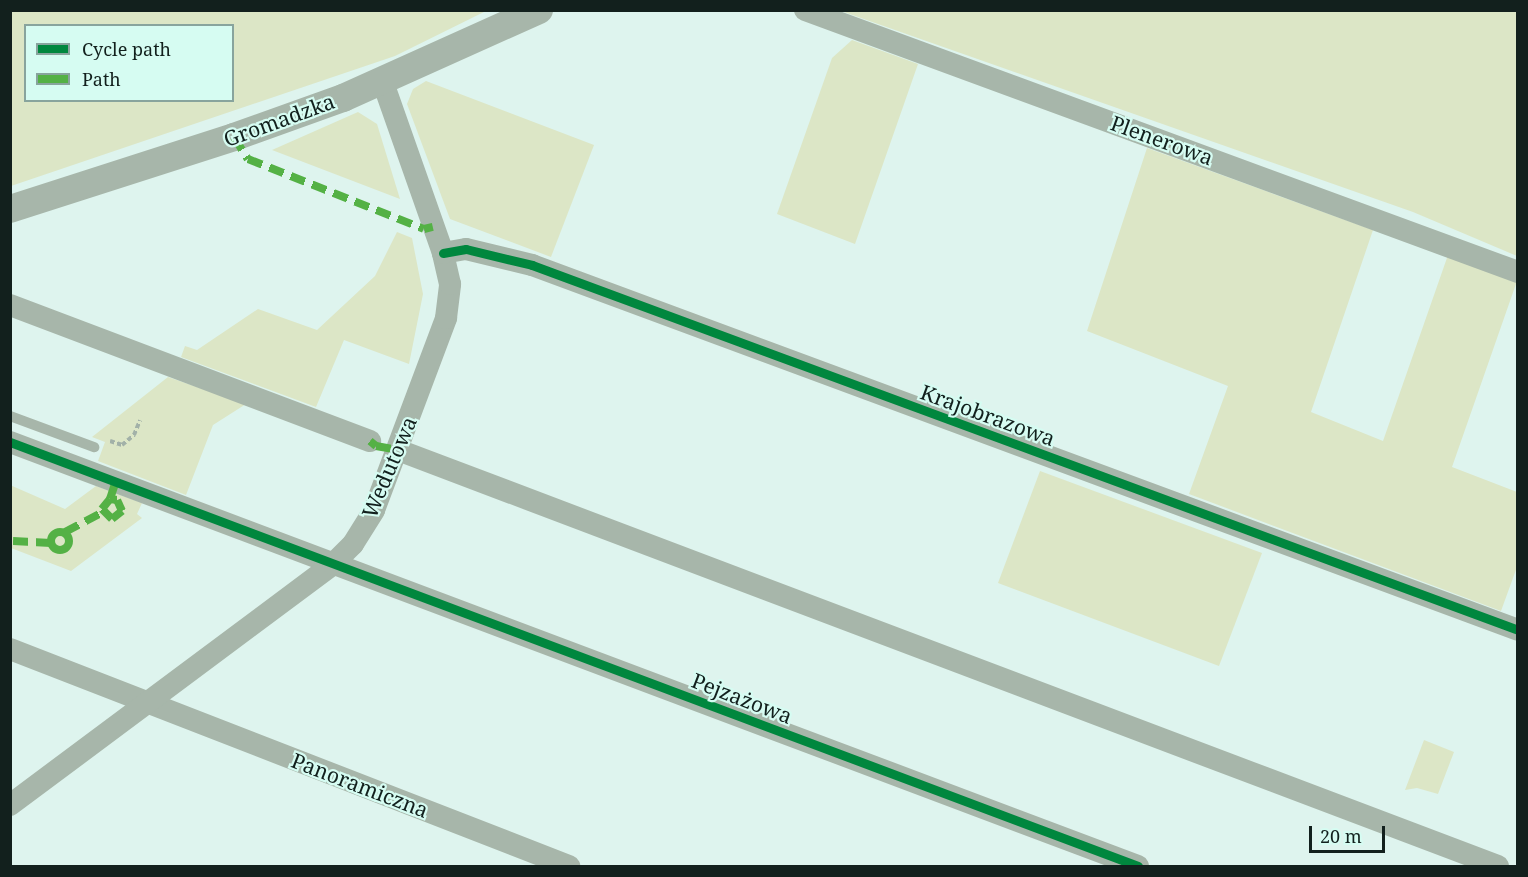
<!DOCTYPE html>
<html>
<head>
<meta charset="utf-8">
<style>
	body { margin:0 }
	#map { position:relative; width:1528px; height:877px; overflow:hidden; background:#def4ee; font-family:"Noto Serif",serif }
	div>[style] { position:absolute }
	.green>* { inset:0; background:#dce6c6 }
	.path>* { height:4px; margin-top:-2px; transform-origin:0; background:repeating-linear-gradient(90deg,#a2b1a8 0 4.5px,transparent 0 7.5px) }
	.service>* { height:10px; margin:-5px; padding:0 5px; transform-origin:5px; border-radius:5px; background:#a7b6aa }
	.minor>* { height:22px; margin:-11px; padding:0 11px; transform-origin:11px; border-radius:11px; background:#a7b6aa }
	.tertiary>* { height:28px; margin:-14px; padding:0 14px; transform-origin:14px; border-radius:14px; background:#a7b6aa }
	.quiet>* { height:8px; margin-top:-4px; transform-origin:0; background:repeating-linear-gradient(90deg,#54b145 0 15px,transparent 0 23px) }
	.quiet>.ring { margin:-4px; padding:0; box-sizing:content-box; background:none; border:8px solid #54b145; border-radius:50% }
	.cycleway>* { height:9px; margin:-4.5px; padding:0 4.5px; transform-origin:4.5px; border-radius:4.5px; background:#00873e }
	span { translate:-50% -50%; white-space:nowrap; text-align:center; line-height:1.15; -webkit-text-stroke:4.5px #d6fcf2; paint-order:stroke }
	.street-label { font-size:21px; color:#12201d }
	.frame { position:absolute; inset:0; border:12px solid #12201d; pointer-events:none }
	.legend { position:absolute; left:24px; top:24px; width:210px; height:78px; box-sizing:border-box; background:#d6fcf2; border:2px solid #88a49d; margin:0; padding:8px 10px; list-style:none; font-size:18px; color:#12201d }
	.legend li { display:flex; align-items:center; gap:12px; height:30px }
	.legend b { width:30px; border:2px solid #88a49d }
	.scale { position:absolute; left:1309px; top:826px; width:76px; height:27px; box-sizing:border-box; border:3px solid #12201d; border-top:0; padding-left:8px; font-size:18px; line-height:21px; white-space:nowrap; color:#12201d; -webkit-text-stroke:4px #d6fcf2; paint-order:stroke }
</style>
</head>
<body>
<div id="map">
	<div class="green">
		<i style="clip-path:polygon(evenodd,11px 10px,486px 10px,486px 11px,395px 56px,11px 186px,11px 10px,26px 26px,232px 26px,232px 100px,26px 100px,26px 26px)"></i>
		<i style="clip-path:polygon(841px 11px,1517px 11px,1517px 256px,1413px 212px)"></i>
		<i style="clip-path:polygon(852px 40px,918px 64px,855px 244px,777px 214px,832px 58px)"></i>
		<i style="clip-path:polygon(426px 81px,594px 145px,551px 257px,450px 219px,407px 104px,413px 89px)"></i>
		<i style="clip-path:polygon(358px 112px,377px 124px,400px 199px,272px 150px)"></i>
		<i style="clip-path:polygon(1147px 148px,1373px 230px,1311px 412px,1383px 441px,1448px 255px,1517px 281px,1452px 467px,1517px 492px,1517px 567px,1501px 611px,1189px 494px,1228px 386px,1087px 331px)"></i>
		<i style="clip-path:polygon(397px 232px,412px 238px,423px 294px,409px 364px,344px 340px,316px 407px,181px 357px,185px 346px,197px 350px,258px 309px,317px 330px,375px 276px)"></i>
		<i style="clip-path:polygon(168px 377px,246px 404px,213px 425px,186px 495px,98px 461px,105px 442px,92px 437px)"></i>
		<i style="clip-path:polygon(1040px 471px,1262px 553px,1219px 666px,998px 583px)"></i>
		<i style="clip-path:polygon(10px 485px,65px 509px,96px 486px,142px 503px,137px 514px,142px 518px,71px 571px,11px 548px)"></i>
		<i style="clip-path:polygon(1424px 740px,1454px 752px,1438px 794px,1417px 788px,1405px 790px)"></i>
	</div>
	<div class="path">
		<i style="left:110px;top:441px;width:13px;rotate:18deg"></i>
		<i style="left:122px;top:445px;width:16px;rotate:-40deg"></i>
		<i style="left:134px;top:435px;width:16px;rotate:-68deg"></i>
	</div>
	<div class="service">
		<i style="left:10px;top:416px;width:90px;rotate:20.3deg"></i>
	</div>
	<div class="minor">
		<i style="left:805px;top:10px;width:760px;rotate:20.18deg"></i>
		<i style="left:443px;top:253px;width:23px;rotate:-10deg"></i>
		<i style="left:466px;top:249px;width:68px;rotate:13.6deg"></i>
		<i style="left:532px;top:265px;width:1051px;rotate:20.31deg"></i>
		<i style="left:10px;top:305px;width:385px;rotate:20.7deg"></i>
		<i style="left:10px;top:442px;width:1205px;rotate:20.6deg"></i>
		<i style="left:398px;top:450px;width:1176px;rotate:20.72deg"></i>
		<i style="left:10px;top:649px;width:600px;rotate:21.22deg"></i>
		<i style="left:10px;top:805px;width:403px;rotate:-36.7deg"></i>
		<i style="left:333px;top:564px;width:28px;rotate:-45deg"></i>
		<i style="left:353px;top:544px;width:40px;rotate:-58deg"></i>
		<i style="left:374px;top:510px;width:205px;rotate:-69.4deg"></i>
		<i style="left:446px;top:318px;width:34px;rotate:-83deg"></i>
		<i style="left:450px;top:284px;width:32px;rotate:-103deg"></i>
		<i style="left:443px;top:253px;width:183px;rotate:-109.4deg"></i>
	</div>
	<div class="tertiary">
		<i style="left:10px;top:209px;width:235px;rotate:-17.8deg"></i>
		<i style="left:234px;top:137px;width:116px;rotate:-19.7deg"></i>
		<i style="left:343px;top:98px;width:215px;rotate:-24.2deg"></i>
	</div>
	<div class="quiet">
		<i style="left:234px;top:137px;width:26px;rotate:58deg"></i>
		<i style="left:248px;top:159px;width:189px;rotate:21.7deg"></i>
		<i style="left:424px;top:229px;width:9px;rotate:-13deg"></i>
		<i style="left:370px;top:441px;width:8px;rotate:40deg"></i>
		<i style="left:376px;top:446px;width:22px;rotate:10deg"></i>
		<i style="left:110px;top:499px;width:13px;rotate:129deg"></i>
		<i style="left:102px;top:509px;width:14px;rotate:45deg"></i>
		<i style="left:112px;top:519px;width:13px;rotate:-39deg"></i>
		<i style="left:122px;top:511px;width:12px;rotate:-114deg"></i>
		<i style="left:117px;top:500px;width:7px;rotate:-172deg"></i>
		<i style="left:110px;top:499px;width:19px;rotate:-72deg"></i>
		<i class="ring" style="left:51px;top:532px;width:10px;height:10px"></i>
		<i style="left:65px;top:532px;width:43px;rotate:-27.8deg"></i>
		<i style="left:13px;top:541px;width:38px;rotate:3deg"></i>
	</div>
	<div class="cycleway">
		<i style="left:443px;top:253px;width:23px;rotate:-10deg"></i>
		<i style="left:466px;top:249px;width:68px;rotate:13.6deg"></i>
		<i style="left:532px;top:265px;width:1051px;rotate:20.31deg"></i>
		<i style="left:10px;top:442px;width:1205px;rotate:20.6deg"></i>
	</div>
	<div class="street-label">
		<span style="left:279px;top:120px;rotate:-20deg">Gromadzka</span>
		<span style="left:1162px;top:140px;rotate:20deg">Plenerowa</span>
		<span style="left:988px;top:415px;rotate:20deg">Krajobrazowa</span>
		<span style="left:389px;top:467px;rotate:-67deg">Wedutowa</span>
		<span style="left:742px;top:698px;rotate:21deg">Pejzażowa</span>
		<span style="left:360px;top:785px;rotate:21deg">Panoramiczna</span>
	</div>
	<div class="frame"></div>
	<ul class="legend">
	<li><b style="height:8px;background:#00873e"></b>Cycle path</li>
	<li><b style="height:8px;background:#54b145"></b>Path</li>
	</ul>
	<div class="scale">20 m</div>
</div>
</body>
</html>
